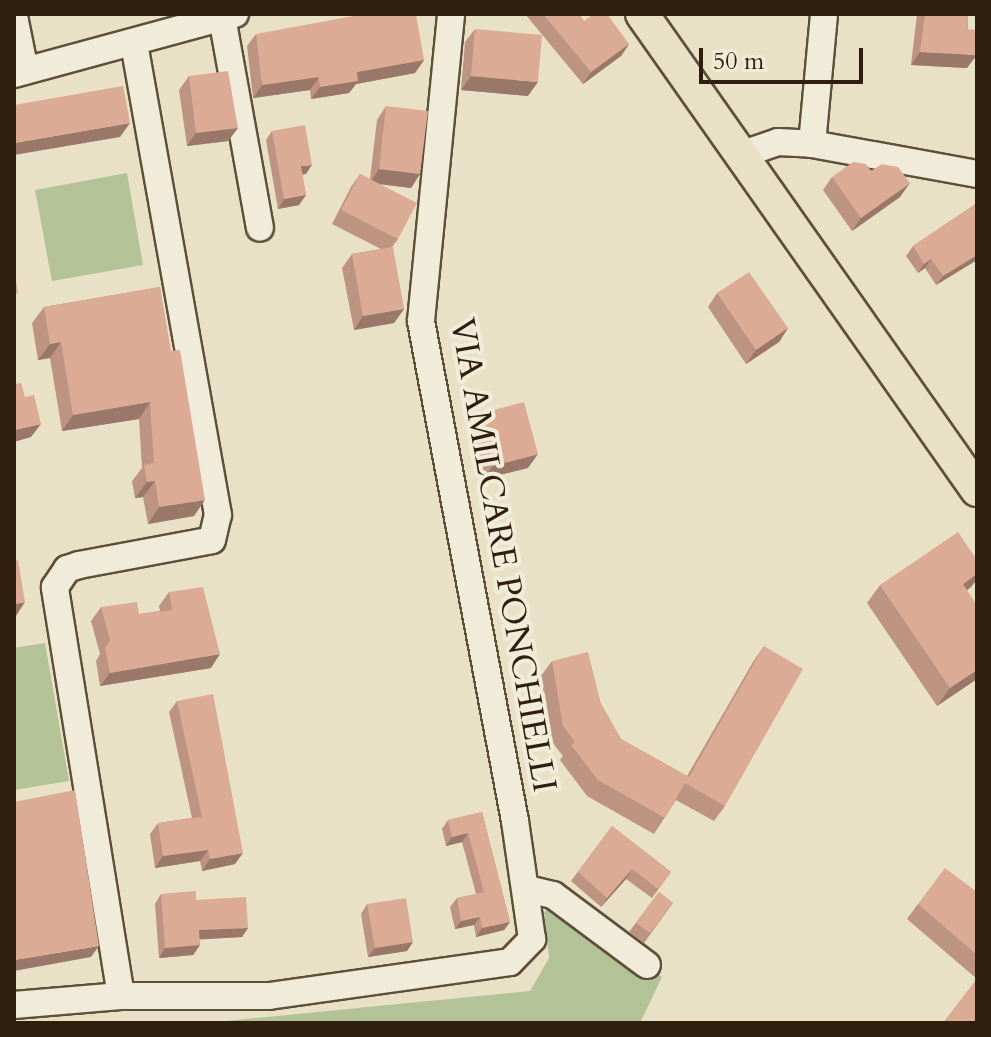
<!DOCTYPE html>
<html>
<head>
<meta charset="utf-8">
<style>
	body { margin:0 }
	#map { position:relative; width:991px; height:1037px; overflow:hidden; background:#e9e1c6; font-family:Cardo,serif }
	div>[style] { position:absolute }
	.green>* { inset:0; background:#b3c397 }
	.roads { filter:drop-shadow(2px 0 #5e4f3a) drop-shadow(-2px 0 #5e4f3a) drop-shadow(0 2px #5e4f3a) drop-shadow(0 -2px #5e4f3a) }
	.minor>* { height:26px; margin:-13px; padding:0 13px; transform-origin:13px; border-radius:13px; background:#f1ecda }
	.major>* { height:32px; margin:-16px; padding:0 16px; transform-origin:16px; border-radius:16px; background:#e9e1c6 }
	.wall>* { inset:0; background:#bd9381 }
	.shaded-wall>* { inset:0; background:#9a7869 }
	.building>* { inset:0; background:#dcab96 }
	span { translate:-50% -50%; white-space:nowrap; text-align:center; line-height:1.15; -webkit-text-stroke:8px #f1ecda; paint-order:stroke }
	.street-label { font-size:34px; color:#2f1e0c }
	.frame { position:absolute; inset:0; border:16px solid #2f1e0c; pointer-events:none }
	.scale { position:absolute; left:699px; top:48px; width:164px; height:36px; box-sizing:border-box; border:4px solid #2f1e0c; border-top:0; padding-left:10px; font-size:24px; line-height:28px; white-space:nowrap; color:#2f1e0c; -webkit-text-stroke:6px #f1ecda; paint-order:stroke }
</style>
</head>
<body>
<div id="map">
	<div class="green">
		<i style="clip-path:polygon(127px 173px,143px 265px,52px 281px,35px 190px)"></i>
		<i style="clip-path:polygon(45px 643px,69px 781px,14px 790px,14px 648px)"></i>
		<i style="clip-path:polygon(555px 902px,662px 977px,640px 1023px,206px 1023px,530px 991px,549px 958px,544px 912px)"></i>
	</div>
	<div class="roads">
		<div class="minor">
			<i style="left:14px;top:16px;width:56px;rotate:78.7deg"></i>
			<i style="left:222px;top:17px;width:214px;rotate:79.8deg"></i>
			<i style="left:14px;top:74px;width:229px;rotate:-15.2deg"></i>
			<i style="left:812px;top:144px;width:131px;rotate:-84.7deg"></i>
			<i style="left:743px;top:154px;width:37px;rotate:-19deg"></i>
			<i style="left:778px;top:142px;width:34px;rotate:3deg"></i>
			<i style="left:812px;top:144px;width:168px;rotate:10.3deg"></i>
			<i style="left:527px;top:889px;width:27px;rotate:13deg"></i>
			<i style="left:553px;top:895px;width:117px;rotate:36.7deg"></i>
			<i style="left:121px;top:996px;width:414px;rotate:-99.2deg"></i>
			<i style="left:55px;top:587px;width:22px;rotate:-56deg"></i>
			<i style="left:67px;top:569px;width:13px;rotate:-18deg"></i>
			<i style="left:79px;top:565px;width:135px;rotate:-10.6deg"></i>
			<i style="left:212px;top:540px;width:26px;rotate:-77deg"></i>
			<i style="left:218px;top:515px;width:480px;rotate:-100.1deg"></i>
			<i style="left:14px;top:1005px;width:107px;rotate:-4.8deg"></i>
			<i style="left:121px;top:996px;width:148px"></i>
			<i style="left:269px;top:996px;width:243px;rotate:-8deg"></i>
			<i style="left:510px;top:962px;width:32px;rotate:-46deg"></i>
			<i style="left:532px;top:939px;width:119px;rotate:-98.2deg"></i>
			<i style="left:515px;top:821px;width:509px;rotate:-100.65deg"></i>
			<i style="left:421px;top:321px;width:308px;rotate:-84.4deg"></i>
		</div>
		<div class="major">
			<i style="left:642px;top:14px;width:582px;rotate:54.86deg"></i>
		</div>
	</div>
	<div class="wall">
		<i style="clip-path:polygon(525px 14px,579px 14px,584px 21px,629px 44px,621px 56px,583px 84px)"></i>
		<i style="clip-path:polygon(917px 14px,968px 14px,967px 68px,911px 65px)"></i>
		<i style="clip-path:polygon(475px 29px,528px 96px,461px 90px,465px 42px)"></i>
		<i style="clip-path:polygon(256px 34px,424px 60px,415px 73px,356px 84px,349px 93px,311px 99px,310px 90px,253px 98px,247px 46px)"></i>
		<i style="clip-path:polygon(189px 76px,238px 128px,228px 141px,187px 146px,179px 90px)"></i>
		<i style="clip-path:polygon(386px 106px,420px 174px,411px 188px,381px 184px,398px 239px,392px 247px,404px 309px,394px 323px,354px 330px,342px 268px,352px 254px,381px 249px,332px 224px,351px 187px,360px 174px,370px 179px,377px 120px)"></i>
		<i style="clip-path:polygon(272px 131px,306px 174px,302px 174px,306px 195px,299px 205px,278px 209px,266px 140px)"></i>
		<i style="clip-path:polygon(871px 171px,900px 197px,852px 231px,823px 190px,832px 177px)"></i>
		<i style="clip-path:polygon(977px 203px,977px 260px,936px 285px,925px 268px,918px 273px,906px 256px,913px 246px)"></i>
		<i style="clip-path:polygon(160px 287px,194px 516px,148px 524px,143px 497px,135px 498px,132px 481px,142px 468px,139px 419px,62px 431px,50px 358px,38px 360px,32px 323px,44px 307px)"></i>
		<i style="clip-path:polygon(717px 293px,788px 328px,779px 342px,746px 364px,708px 307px)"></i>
		<i style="clip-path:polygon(479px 414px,528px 468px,483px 479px,470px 428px)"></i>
		<i style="clip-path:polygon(977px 560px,977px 579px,971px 587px,967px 590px,977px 679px,937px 706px,867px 603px,880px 585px)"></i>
		<i style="clip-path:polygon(169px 592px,211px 668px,100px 686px,96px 661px,100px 654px,91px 621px,101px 607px,139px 614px,160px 611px,159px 606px)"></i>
		<i style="clip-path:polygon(764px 646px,725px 806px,714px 821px,676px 800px,654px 834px,587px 796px,560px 760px,563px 756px,552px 742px,541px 676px,552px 661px,601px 704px,621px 739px,687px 776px,753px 662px)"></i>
		<i style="clip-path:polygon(177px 701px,235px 864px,202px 871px,200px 861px,155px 868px,150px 834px,158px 823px,192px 818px,169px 712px)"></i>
		<i style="clip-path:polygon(482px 812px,510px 922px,504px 930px,476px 937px,474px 925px,455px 929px,450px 907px,457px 898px,476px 894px,462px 842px,446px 846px,442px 829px,448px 820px)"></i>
		<i style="clip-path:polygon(612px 826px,671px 872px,652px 898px,626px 879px,601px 907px,571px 881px)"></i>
		<i style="clip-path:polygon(659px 892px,673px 903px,644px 943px,629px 932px)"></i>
		<i style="clip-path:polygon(977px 892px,977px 1023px,943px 1023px,977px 979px,907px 919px,918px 904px)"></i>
		<i style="clip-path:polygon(161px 894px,196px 900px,248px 928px,242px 937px,199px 939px,200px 945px,193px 955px,159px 958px,155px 904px)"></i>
		<i style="clip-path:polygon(367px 904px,413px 942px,407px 951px,368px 957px,361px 914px)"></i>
	</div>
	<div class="shaded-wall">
		<i style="clip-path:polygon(629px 44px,621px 56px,583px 84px,591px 72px)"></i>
		<i style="clip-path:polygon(920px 52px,977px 55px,967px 68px,911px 65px)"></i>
		<i style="clip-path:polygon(424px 60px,415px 73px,356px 84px,349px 93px,311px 99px,320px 87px,357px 72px)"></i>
		<i style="clip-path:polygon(471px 76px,538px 82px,528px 96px,461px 90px)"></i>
		<i style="clip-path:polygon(319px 77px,310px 90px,253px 98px,262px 85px)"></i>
		<i style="clip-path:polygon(130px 123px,120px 137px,14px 155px,14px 143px)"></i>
		<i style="clip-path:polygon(238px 128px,228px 141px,187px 146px,196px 133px)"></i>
		<i style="clip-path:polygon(312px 165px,306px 174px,295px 176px,301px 166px)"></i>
		<i style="clip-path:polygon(379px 169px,420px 174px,411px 188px,370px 183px)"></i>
		<i style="clip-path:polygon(910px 183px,900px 197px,852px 231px,861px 218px)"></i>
		<i style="clip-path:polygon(306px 195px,299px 205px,278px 209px,284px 199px)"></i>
		<i style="clip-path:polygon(977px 255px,977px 260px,936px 285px,943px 276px)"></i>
		<i style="clip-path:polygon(931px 259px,925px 268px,918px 273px,924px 264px)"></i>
		<i style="clip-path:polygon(404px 309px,394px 323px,354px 330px,363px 316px)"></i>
		<i style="clip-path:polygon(788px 328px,779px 342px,746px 364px,756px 350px)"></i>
		<i style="clip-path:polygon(61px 342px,50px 358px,38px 360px,50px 344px)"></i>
		<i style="clip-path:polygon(150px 402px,139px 419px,62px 431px,73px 415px)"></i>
		<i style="clip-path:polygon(41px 424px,31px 437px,14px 442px,14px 430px)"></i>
		<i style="clip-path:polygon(538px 454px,528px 468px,483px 479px,493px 466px)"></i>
		<i style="clip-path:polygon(155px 481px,143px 497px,135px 498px,147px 482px)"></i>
		<i style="clip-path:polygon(205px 500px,194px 516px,148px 524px,159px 507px)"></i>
		<i style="clip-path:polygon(977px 574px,977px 579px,971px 587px,950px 602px,963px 584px)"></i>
		<i style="clip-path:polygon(25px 602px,16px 616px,14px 616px,14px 604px)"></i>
		<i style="clip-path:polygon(220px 654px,211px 668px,100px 686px,110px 673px)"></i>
		<i style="clip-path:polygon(977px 670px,977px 679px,937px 706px,950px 688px)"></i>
		<i style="clip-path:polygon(468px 833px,462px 842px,446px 846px,452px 837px)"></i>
		<i style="clip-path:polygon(208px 850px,200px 861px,155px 868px,163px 856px)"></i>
		<i style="clip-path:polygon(243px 853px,235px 864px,202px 871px,210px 859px)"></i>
		<i style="clip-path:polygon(632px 869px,626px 879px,601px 907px,607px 898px)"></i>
		<i style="clip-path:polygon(480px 917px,474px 925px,455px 929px,461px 921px)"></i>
		<i style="clip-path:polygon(510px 922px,504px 930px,476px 937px,482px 928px)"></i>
		<i style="clip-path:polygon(248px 928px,242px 937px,192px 940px,199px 930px)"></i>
		<i style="clip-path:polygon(413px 942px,407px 951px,368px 957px,375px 948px)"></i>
		<i style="clip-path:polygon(200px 945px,193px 955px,159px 958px,165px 948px)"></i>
		<i style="clip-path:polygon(99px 946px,91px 957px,14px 971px,14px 960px)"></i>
	</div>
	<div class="building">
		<i style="clip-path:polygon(364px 14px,416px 14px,424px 60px,357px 72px,358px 81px,320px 87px,319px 77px,262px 85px,256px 34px)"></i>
		<i style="clip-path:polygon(543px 14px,579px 14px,584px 21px,594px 14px,607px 14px,629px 44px,591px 72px)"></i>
		<i style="clip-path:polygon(925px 14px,968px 14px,967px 29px,977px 30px,977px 55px,920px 52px)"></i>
		<i style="clip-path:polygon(475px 29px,542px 35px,538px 82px,471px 76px)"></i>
		<i style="clip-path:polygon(228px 71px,238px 128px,196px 133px,189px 76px)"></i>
		<i style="clip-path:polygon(123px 86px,130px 123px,14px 143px,14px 105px)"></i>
		<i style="clip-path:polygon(386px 106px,428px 111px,420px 174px,379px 169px)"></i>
		<i style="clip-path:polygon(305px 125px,312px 165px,301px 166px,306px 195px,284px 199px,272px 131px)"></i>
		<i style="clip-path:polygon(853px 162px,866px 164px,871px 171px,882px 164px,898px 167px,910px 183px,861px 218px,832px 177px)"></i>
		<i style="clip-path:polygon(360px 174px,417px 203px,398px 239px,341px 210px)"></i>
		<i style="clip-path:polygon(977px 203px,977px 255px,943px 276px,931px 259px,924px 264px,913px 246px)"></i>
		<i style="clip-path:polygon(393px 247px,404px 309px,363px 316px,352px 254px)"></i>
		<i style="clip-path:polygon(14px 271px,18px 293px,14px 294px)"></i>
		<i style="clip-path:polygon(749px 272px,788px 328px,756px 350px,717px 293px)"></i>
		<i style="clip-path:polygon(160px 287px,171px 351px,180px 350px,205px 500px,159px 507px,155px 481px,147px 482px,144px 465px,154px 463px,150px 402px,73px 415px,61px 342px,50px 344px,44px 307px)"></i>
		<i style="clip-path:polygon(21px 383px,25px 397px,34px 395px,41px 424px,14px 430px,14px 384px)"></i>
		<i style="clip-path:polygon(524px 402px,538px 454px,493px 466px,479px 414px)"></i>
		<i style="clip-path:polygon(958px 532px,977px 560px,977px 574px,963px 584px,977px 605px,977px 670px,950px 688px,880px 585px)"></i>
		<i style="clip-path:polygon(18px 560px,25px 602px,14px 604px,14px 561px)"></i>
		<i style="clip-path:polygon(203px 587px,220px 654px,110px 673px,105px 648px,110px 640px,101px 607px,137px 602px,139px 614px,172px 610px,169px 592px)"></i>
		<i style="clip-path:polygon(764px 646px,803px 669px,725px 806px,685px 783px,665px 818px,598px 780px,571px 745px,575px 742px,563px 726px,552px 661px,588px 652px,601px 704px,621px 739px,689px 777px)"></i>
		<i style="clip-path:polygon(213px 694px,243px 853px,210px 859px,208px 850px,163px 856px,158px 823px,202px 817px,177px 701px)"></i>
		<i style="clip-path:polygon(75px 790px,99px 946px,14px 960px,14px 802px)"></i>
		<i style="clip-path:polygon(482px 812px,510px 922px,482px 928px,480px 917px,461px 921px,457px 898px,484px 892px,468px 833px,452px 837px,448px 820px)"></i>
		<i style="clip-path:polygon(612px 826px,671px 872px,658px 889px,632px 869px,607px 898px,578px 872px)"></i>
		<i style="clip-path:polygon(945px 868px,977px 892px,977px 955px,918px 904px)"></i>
		<i style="clip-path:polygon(196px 891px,196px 900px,246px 897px,248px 928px,199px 930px,200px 945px,165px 948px,161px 894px)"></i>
		<i style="clip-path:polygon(659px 892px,673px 903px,650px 933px,636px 923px)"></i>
		<i style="clip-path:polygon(406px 898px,413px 942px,375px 948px,367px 904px)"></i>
		<i style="clip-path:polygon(977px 979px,977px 1023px,946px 1023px,944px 1022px)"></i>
	</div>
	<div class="street-label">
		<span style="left:503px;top:555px;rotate:80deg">VIA AMILCARE PONCHIELLI</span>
	</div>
	<div class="frame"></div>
	<div class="scale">50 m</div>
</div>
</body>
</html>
